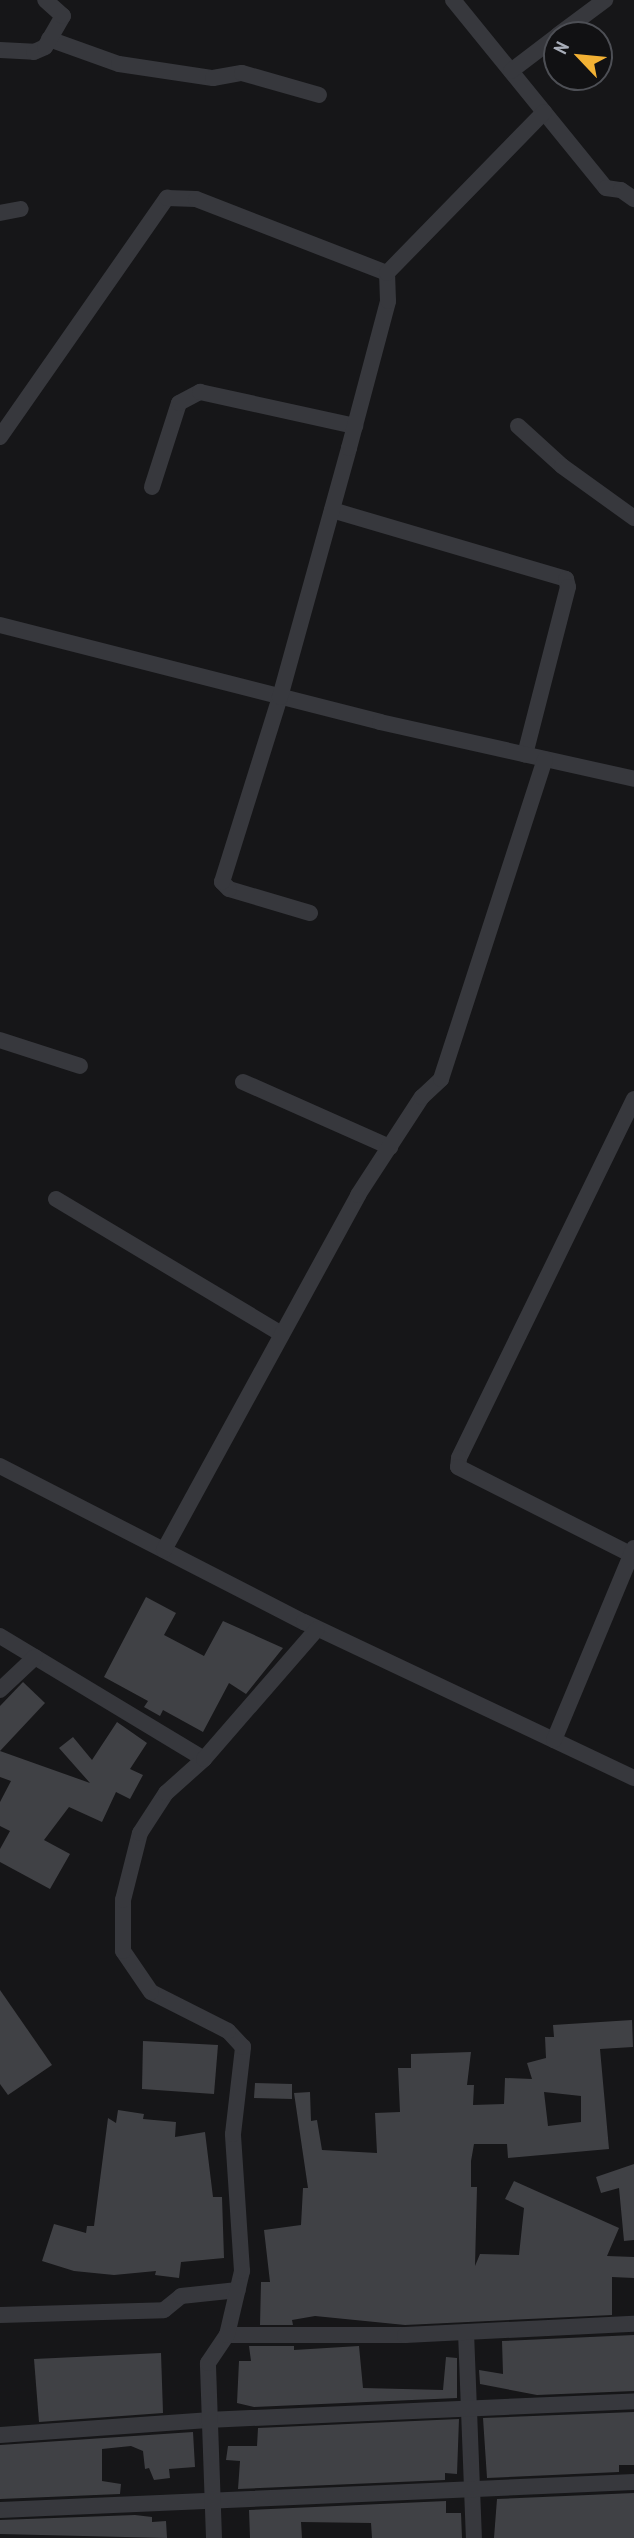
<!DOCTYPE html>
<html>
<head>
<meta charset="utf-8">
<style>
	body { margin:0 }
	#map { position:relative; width:634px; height:2538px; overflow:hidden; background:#161618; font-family:"PT Sans Narrow",sans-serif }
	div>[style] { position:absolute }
	.building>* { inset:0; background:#404145 }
	.street>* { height:16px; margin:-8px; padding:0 8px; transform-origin:8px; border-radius:8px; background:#37383d }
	span { translate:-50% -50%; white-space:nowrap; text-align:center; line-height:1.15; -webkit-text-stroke:5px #111113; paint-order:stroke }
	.north { position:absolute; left:543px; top:21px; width:70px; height:70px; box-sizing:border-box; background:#111113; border:2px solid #4d4f55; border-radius:50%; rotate:296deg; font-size:19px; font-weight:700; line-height:28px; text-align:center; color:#a8adb8 }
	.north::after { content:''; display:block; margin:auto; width:24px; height:32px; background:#f2b134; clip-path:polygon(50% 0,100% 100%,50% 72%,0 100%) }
</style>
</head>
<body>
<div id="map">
	<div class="building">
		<i style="clip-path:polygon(146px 1597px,176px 1613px,164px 1635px,204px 1656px,223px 1621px,283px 1648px,246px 1694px,229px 1683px,203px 1732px,163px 1710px,160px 1716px,144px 1707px,148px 1701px,104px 1677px)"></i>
		<i style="clip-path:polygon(23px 1682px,45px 1703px,0 1751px,0 1706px)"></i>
		<i style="clip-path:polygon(117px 1722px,147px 1743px,130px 1769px,143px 1775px,130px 1799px,116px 1792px,102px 1822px,69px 1807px,44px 1840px,70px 1854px,50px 1889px,0 1862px,0 1849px,10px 1831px,0 1826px,0 1802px,11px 1781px,0 1777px,0 1751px,90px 1783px,59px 1748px,73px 1737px,92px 1760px)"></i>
		<i style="clip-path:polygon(0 1990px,52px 2065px,8px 2095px,0 2084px)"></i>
		<i style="clip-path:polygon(evenodd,632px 2020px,633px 2047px,600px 2049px,609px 2149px,508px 2158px,507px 2144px,474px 2144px,471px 2161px,471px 2187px,477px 2187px,475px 2266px,480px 2254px,519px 2255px,524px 2208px,505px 2199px,514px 2181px,619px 2228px,607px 2256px,634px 2257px,634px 2278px,612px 2277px,612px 2315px,405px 2325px,315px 2316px,292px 2320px,293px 2325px,260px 2325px,261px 2282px,270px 2282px,264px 2230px,301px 2225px,303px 2188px,308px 2188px,294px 2093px,310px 2092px,311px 2121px,317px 2120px,322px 2150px,377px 2153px,375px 2113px,400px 2112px,398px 2068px,411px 2068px,411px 2054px,471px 2052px,467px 2085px,474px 2085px,473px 2105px,504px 2104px,505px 2078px,532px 2079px,527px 2063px,546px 2058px,545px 2037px,554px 2037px,553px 2025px,632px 2020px,544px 2092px,581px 2096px,581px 2122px,548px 2126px,544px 2092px)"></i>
		<i style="clip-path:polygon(143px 2041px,218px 2045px,214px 2094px,142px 2089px)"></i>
		<i style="clip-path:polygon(255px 2083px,292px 2084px,292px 2099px,254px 2098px)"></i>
		<i style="clip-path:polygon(118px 2110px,144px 2114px,143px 2119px,176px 2122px,175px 2137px,205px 2132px,213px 2197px,222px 2197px,224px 2258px,181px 2262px,179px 2278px,155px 2275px,156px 2271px,114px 2275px,74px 2271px,42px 2261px,54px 2224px,86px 2233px,87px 2226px,94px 2226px,108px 2118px,116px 2123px)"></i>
		<i style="clip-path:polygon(634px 2164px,634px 2240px,624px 2241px,619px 2188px,601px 2193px,596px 2177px)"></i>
		<i style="clip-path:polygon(634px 2335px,634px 2391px,537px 2395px,480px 2384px,479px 2370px,503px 2374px,502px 2341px)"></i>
		<i style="clip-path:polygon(249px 2346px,294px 2346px,294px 2350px,359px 2346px,363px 2388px,443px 2390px,446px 2357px,457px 2358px,457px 2398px,254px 2407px,237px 2403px,239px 2361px,251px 2361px)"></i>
		<i style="clip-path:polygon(161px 2353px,163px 2413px,39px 2422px,34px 2359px)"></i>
		<i style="clip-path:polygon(634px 2412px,634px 2465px,619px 2465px,619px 2472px,487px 2478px,483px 2418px)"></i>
		<i style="clip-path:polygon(459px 2419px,457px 2474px,445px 2473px,445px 2480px,238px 2489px,240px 2461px,226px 2460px,228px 2446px,257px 2446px,258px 2428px)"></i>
		<i style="clip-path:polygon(193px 2432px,195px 2467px,169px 2469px,170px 2478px,154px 2480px,149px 2468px,145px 2469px,143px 2451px,131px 2446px,102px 2449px,102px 2481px,121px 2484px,120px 2494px,0 2499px,0 2445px)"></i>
		<i style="clip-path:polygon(634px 2493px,634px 2538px,494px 2538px,497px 2499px)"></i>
		<i style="clip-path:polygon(446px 2501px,446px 2513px,461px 2513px,462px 2538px,372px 2538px,371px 2523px,301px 2522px,302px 2538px,250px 2538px,249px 2510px)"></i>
		<i style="clip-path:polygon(135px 2515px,152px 2517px,152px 2522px,166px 2521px,167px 2538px,0 2534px,0 2520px)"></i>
	</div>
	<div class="street">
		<i style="left:453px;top:0;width:242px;rotate:50.9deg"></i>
		<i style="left:606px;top:188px;width:15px;rotate:8deg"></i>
		<i style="left:621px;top:190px;width:16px;rotate:35deg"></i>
		<i style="left:558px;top:35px;width:59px;rotate:-36.7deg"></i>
		<i style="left:49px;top:39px;width:74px;rotate:19.7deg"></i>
		<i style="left:119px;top:64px;width:95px;rotate:8.5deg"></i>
		<i style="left:213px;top:78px;width:29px;rotate:-10deg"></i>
		<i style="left:242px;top:73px;width:80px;rotate:15.9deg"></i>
		<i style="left:0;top:50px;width:34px;rotate:3deg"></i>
		<i style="left:34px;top:52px;width:12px;rotate:-24deg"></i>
		<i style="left:45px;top:47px;width:36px;rotate:-60deg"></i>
		<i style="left:63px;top:16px;width:24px;rotate:-138deg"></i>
		<i style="left:511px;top:71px;width:58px;rotate:-37.3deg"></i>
		<i style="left:0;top:213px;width:21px;rotate:-11deg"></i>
		<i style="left:518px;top:426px;width:59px;rotate:42.3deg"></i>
		<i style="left:562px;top:466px;width:89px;rotate:35.8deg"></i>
		<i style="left:0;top:437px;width:292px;rotate:-55.1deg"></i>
		<i style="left:167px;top:198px;width:29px;rotate:2deg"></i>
		<i style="left:196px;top:199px;width:205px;rotate:21.2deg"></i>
		<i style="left:152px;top:487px;width:88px;rotate:-72.2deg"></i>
		<i style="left:179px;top:403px;width:24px;rotate:-28deg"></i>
		<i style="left:200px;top:392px;width:159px;rotate:12.4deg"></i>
		<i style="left:332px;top:510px;width:244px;rotate:16.4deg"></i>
		<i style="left:566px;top:579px;width:8px;rotate:76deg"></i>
		<i style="left:568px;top:587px;width:173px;rotate:104.4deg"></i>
		<i style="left:0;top:625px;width:392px;rotate:14.3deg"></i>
		<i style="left:380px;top:722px;width:260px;rotate:12.6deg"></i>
		<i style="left:310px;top:913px;width:84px;rotate:-163.5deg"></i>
		<i style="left:229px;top:889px;width:10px;rotate:-135deg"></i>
		<i style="left:222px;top:882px;width:194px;rotate:-72.6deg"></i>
		<i style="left:280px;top:697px;width:258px;rotate:-74.5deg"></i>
		<i style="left:349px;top:448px;width:152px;rotate:-75.1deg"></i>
		<i style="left:388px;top:301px;width:28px;rotate:-92deg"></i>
		<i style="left:387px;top:273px;width:225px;rotate:-45.7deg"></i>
		<i style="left:0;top:1040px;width:84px;rotate:18deg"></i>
		<i style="left:243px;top:1082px;width:161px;rotate:23.9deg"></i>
		<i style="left:634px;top:1099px;width:399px;rotate:116deg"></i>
		<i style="left:459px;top:1458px;width:9px;rotate:96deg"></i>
		<i style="left:458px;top:1467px;width:197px;rotate:26.8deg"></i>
		<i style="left:56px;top:1199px;width:263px;rotate:30.9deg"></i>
		<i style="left:0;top:1466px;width:342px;rotate:27.2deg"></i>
		<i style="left:304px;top:1622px;width:365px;rotate:25.3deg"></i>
		<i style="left:164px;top:1550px;width:405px;rotate:-61.3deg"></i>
		<i style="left:358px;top:1195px;width:117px;rotate:-56.9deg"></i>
		<i style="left:422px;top:1097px;width:26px;rotate:-43deg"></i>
		<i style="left:441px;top:1079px;width:336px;rotate:-72deg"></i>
		<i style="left:0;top:1636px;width:238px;rotate:31.1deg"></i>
		<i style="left:0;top:1690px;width:48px;rotate:-43.3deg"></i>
		<i style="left:554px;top:1740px;width:208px;rotate:-67.4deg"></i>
		<i style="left:0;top:2315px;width:164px;rotate:-1.7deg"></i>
		<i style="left:164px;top:2310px;width:22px;rotate:-39deg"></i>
		<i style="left:181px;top:2296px;width:57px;rotate:-6deg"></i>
		<i style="left:466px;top:2332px;width:206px;rotate:87.8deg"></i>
		<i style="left:227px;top:2335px;width:178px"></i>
		<i style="left:405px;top:2335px;width:229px;rotate:-2.8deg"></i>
		<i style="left:0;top:2435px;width:208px;rotate:-4.1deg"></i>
		<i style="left:207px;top:2420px;width:427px;rotate:-2.5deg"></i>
		<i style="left:0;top:2510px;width:635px;rotate:-2.53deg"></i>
		<i style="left:214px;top:2538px;width:175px;rotate:-92deg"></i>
		<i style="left:208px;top:2363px;width:34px;rotate:-56deg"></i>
		<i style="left:227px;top:2335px;width:66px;rotate:-76.8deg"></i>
		<i style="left:242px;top:2271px;width:137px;rotate:-93.8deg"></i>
		<i style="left:233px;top:2134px;width:88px;rotate:-83.4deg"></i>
		<i style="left:243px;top:2047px;width:22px;rotate:-133deg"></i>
		<i style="left:228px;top:2031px;width:86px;rotate:-153.1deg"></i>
		<i style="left:151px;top:1992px;width:50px;rotate:-124.3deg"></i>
		<i style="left:123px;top:1951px;width:51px;rotate:-90deg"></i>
		<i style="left:123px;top:1900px;width:69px;rotate:-75.8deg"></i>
		<i style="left:140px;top:1833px;width:48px;rotate:-57deg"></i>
		<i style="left:166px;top:1793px;width:51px;rotate:-41.8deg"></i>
		<i style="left:204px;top:1759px;width:172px;rotate:-49deg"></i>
	</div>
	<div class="north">N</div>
</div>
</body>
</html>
